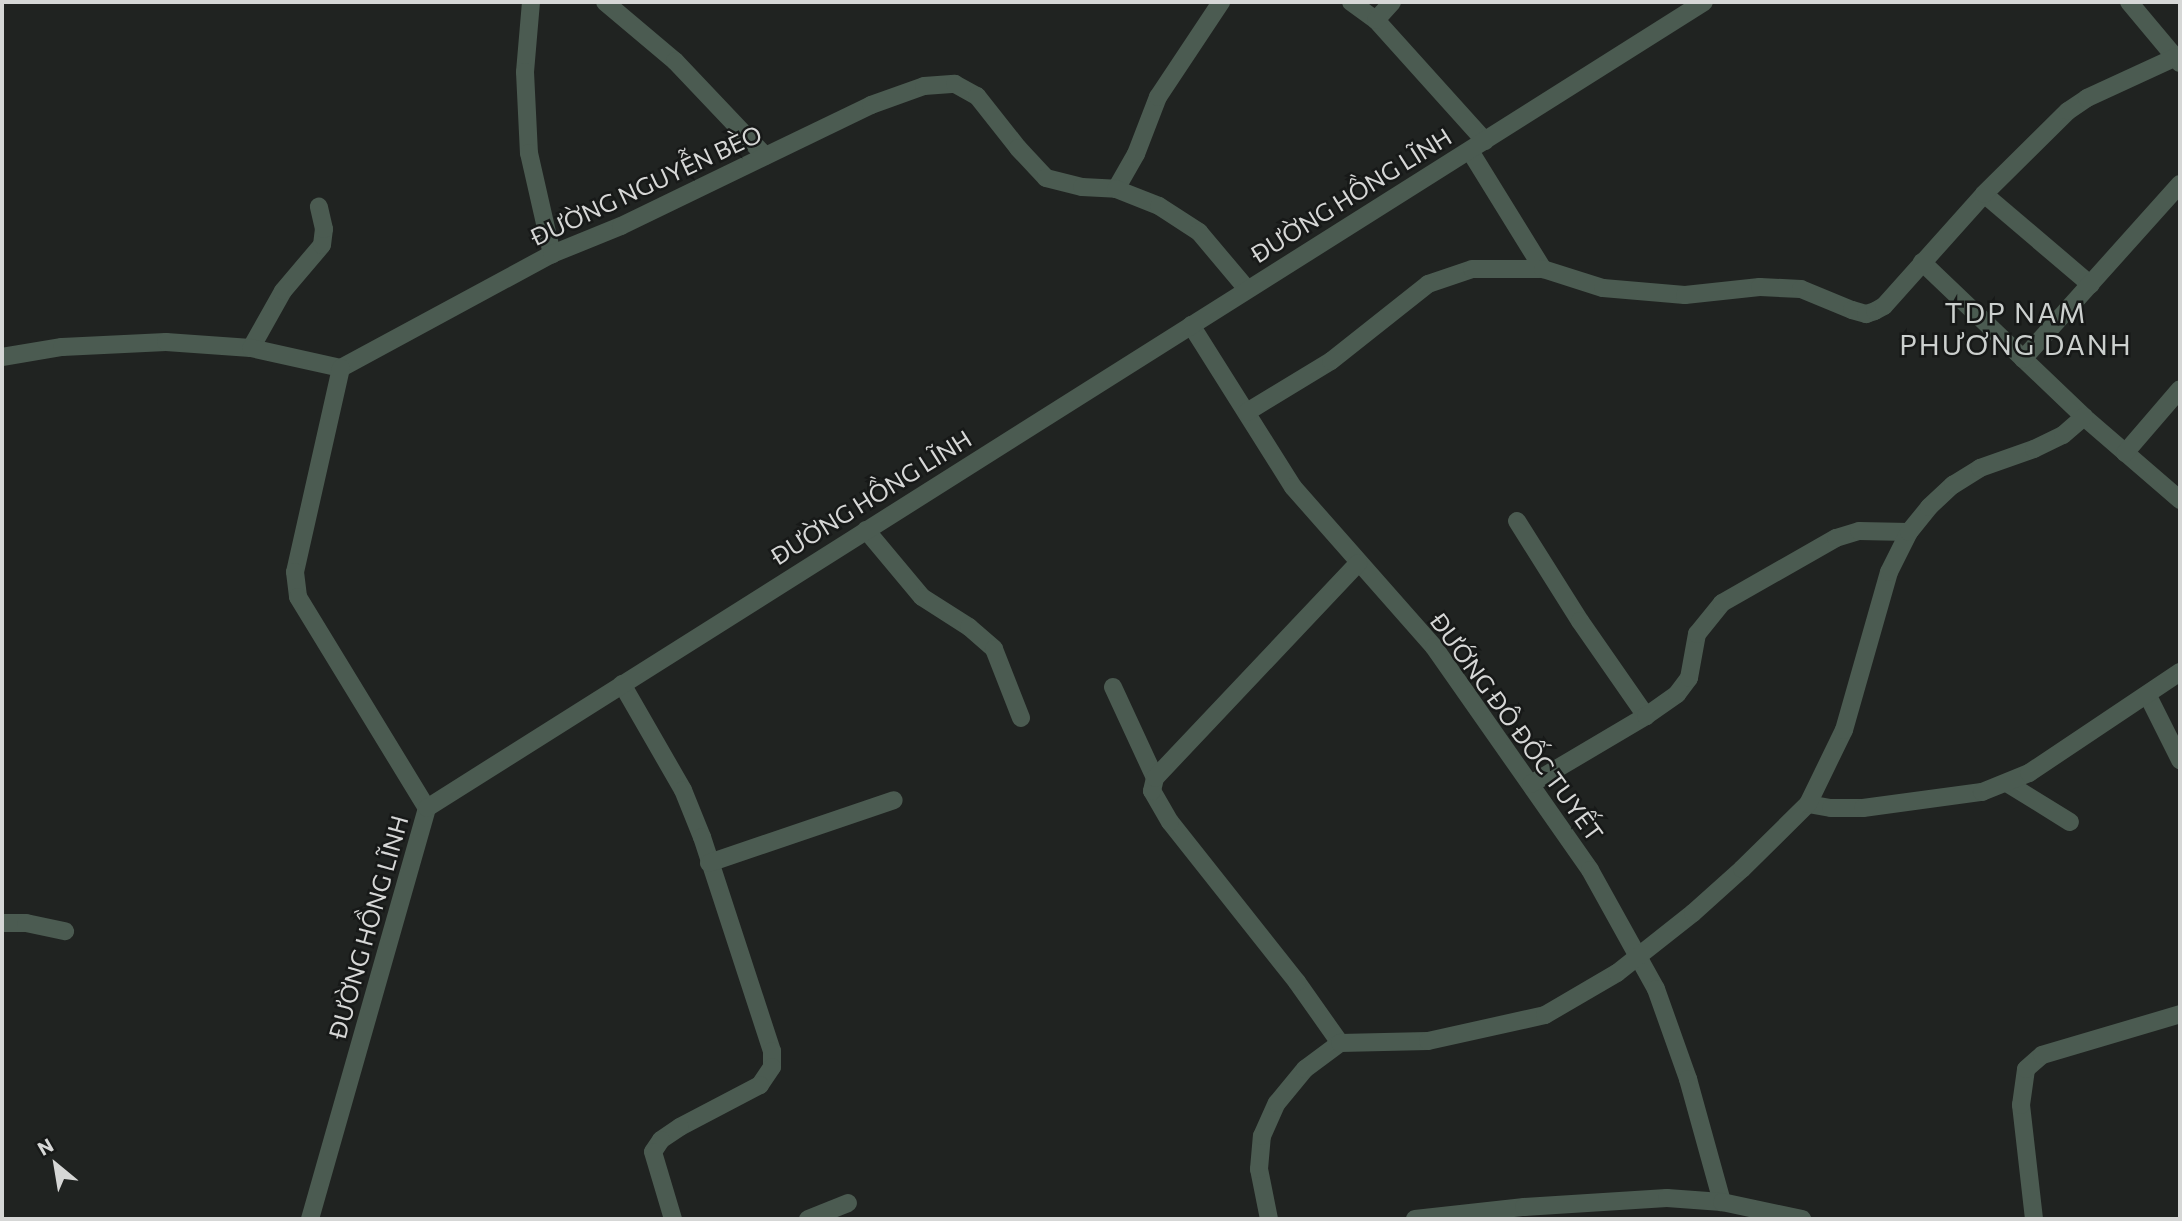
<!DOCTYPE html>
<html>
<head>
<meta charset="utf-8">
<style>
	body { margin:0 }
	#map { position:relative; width:2182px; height:1221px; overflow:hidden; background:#202321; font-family:Commissioner,sans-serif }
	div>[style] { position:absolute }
	.minor>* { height:18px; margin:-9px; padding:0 9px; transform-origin:9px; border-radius:9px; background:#4b5b51 }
	.tertiary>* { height:18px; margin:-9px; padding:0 9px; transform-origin:9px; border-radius:9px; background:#4b5b51 }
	span { translate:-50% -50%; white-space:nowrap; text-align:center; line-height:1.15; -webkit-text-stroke:5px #171918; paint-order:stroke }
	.street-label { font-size:24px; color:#d6d7d6 }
	.quarter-label { font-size:28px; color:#ccd0ce; letter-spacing:2px }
	.frame { position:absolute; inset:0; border:4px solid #d6d7d6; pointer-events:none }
	.north { position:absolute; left:21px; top:1130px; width:70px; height:70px; -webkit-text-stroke:5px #171918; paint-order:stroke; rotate:330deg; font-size:19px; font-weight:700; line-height:28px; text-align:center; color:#d6d7d6 }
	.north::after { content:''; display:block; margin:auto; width:24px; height:32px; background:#d6d7d6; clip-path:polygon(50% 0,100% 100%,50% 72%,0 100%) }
</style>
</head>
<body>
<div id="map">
	<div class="minor">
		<i style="left:531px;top:2px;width:70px;rotate:94.9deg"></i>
		<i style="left:525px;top:72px;width:81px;rotate:87.2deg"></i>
		<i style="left:529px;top:153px;width:104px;rotate:77.2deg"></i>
		<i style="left:605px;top:2px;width:92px;rotate:40.1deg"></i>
		<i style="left:675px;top:61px;width:131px;rotate:46.5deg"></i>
		<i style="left:1351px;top:2px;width:31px;rotate:36deg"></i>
		<i style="left:1376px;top:20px;width:163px;rotate:48deg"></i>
		<i style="left:2129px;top:2px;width:80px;rotate:50.1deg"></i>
		<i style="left:1376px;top:20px;width:24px;rotate:-48deg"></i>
		<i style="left:1470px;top:151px;width:139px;rotate:58.3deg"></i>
		<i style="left:1116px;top:189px;width:40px;rotate:-60.3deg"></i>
		<i style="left:1136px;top:154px;width:61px;rotate:-68.9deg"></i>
		<i style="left:1158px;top:97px;width:114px;rotate:-56.4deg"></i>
		<i style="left:1984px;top:194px;width:140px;rotate:40.4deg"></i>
		<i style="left:1922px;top:262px;width:224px;rotate:43.7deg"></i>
		<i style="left:2084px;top:417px;width:127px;rotate:40.8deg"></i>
		<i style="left:1191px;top:325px;width:191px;rotate:57.8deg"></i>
		<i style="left:1293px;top:487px;width:213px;rotate:48.6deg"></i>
		<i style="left:1434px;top:647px;width:272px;rotate:55deg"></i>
		<i style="left:1590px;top:870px;width:136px;rotate:61deg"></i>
		<i style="left:1656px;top:989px;width:96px;rotate:70.4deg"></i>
		<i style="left:1688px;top:1079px;width:128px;rotate:74.5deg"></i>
		<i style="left:251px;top:348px;width:65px;rotate:-60.7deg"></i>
		<i style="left:283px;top:291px;width:60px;rotate:-49.7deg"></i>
		<i style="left:322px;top:245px;width:16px;rotate:-83deg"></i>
		<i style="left:324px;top:229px;width:23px;rotate:-103deg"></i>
		<i style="left:2px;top:357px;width:61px;rotate:-9.5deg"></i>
		<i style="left:62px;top:347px;width:104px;rotate:-2.8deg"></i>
		<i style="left:166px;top:342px;width:85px;rotate:4deg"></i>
		<i style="left:251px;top:348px;width:92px;rotate:12.5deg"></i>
		<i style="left:341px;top:368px;width:240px;rotate:-28.4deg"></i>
		<i style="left:552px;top:254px;width:74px;rotate:-22.1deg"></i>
		<i style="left:621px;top:226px;width:278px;rotate:-25.8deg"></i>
		<i style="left:871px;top:105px;width:56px;rotate:-19.7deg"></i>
		<i style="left:924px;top:86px;width:31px;rotate:-4deg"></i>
		<i style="left:955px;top:84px;width:25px;rotate:29deg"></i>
		<i style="left:977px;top:96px;width:66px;rotate:51.7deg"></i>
		<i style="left:1018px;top:148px;width:41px;rotate:47deg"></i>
		<i style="left:1046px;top:178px;width:37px;rotate:14deg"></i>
		<i style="left:1082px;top:187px;width:34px;rotate:3deg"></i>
		<i style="left:1116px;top:189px;width:46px;rotate:21.6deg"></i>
		<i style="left:1159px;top:206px;width:48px;rotate:33deg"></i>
		<i style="left:1199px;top:232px;width:75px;rotate:49.9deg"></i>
		<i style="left:2023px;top:359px;width:235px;rotate:-48.1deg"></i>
		<i style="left:341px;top:368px;width:209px;rotate:102.7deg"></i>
		<i style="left:295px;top:572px;width:25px;rotate:83deg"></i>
		<i style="left:298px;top:597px;width:247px;rotate:58.6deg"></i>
		<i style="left:1247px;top:412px;width:98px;rotate:-31.3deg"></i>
		<i style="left:1331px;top:361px;width:124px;rotate:-38.4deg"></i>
		<i style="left:1428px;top:284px;width:46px;rotate:-18.8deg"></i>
		<i style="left:1472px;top:269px;width:71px"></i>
		<i style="left:1543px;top:269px;width:63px;rotate:17.6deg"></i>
		<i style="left:1603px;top:288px;width:82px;rotate:4.9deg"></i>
		<i style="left:1685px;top:295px;width:75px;rotate:-6.1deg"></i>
		<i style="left:1760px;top:287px;width:41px;rotate:2.8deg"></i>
		<i style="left:1801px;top:289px;width:55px;rotate:22.4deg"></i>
		<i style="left:1852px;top:310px;width:15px;rotate:16deg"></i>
		<i style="left:1866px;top:314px;width:9px;rotate:-18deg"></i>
		<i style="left:1875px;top:311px;width:10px;rotate:-29deg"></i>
		<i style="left:1884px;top:306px;width:150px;rotate:-48.2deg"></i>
		<i style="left:1984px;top:194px;width:118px;rotate:-44.7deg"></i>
		<i style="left:2068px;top:111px;width:23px;rotate:-34deg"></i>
		<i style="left:2087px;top:98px;width:98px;rotate:-24.7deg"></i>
		<i style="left:2125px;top:453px;width:84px;rotate:-49.3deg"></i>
		<i style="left:1517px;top:521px;width:118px;rotate:57.8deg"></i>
		<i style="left:1580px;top:621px;width:116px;rotate:55.2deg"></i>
		<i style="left:866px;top:530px;width:87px;rotate:50.1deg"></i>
		<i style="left:922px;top:597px;width:56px;rotate:32.6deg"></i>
		<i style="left:969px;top:627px;width:33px;rotate:41deg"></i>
		<i style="left:994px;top:649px;width:74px;rotate:68.6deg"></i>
		<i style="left:622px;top:684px;width:122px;rotate:60.1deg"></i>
		<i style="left:683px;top:790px;width:51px;rotate:68deg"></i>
		<i style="left:702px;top:837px;width:225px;rotate:71.9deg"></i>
		<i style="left:772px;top:1051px;width:16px;rotate:90deg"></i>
		<i style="left:772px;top:1067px;width:22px;rotate:124deg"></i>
		<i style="left:760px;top:1085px;width:90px;rotate:152.3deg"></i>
		<i style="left:680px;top:1127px;width:23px;rotate:146deg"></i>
		<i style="left:661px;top:1140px;width:14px;rotate:124deg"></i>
		<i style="left:653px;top:1152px;width:70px;rotate:73.4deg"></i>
		<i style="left:1113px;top:687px;width:100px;rotate:65.2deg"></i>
		<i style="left:2148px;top:696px;width:72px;rotate:63.4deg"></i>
		<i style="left:2007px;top:783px;width:74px;rotate:31.8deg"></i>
		<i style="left:1531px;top:784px;width:134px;rotate:-30.6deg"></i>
		<i style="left:1646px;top:716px;width:38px;rotate:-35deg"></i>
		<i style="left:1677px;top:694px;width:20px;rotate:-53deg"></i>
		<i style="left:1689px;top:678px;width:45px;rotate:-79.7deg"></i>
		<i style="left:1697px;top:634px;width:40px;rotate:-51deg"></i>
		<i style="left:1722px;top:603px;width:131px;rotate:-29.7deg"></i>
		<i style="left:1836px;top:538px;width:24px;rotate:-17deg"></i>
		<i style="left:1859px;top:531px;width:50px;rotate:1.1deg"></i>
		<i style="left:1808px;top:804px;width:23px;rotate:10deg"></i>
		<i style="left:1831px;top:808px;width:32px"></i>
		<i style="left:1863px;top:808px;width:120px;rotate:-7.7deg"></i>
		<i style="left:1982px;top:792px;width:51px;rotate:-22deg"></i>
		<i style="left:2029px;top:773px;width:182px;rotate:-33.8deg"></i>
		<i style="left:709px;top:863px;width:195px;rotate:-18.8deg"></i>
		<i style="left:2px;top:923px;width:24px"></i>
		<i style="left:26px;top:923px;width:40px;rotate:12deg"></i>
		<i style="left:1340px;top:1043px;width:75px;rotate:-125.2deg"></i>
		<i style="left:1297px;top:982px;width:204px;rotate:-128.4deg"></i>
		<i style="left:1170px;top:822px;width:36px;rotate:-120deg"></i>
		<i style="left:1152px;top:791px;width:13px;rotate:-77deg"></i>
		<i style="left:1155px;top:778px;width:296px;rotate:-46.6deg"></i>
		<i style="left:808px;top:1219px;width:43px;rotate:-21.8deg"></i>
		<i style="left:1269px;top:1219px;width:51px;rotate:-101.3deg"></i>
		<i style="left:1259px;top:1169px;width:33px;rotate:-85deg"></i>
		<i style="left:1262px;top:1136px;width:36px;rotate:-66deg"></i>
		<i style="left:1277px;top:1103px;width:44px;rotate:-50.5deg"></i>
		<i style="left:1305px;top:1069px;width:44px;rotate:-36.6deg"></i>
		<i style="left:1340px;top:1043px;width:88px;rotate:-1.3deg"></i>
		<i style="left:1428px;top:1041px;width:120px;rotate:-12.5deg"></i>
		<i style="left:1545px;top:1015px;width:83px;rotate:-30.3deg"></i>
		<i style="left:1617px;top:973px;width:97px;rotate:-38.3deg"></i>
		<i style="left:1693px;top:913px;width:66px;rotate:-41.9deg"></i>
		<i style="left:1742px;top:869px;width:93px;rotate:-44.6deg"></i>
		<i style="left:1808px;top:804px;width:82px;rotate:-64.1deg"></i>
		<i style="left:1844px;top:730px;width:164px;rotate:-74.1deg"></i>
		<i style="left:1889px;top:572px;width:45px;rotate:-63.4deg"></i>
		<i style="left:1909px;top:532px;width:32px;rotate:-51deg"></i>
		<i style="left:1929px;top:507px;width:33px;rotate:-43deg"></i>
		<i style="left:1953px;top:485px;width:32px;rotate:-32deg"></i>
		<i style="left:1980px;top:468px;width:57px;rotate:-19.4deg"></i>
		<i style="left:2034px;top:449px;width:32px;rotate:-26deg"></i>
		<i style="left:2063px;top:435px;width:28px;rotate:-41deg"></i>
		<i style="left:1415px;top:1219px;width:110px;rotate:-6.3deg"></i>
		<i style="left:1524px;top:1207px;width:143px;rotate:-3.6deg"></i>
		<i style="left:1667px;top:1198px;width:55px;rotate:4.2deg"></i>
		<i style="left:1722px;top:1202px;width:82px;rotate:12deg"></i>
		<i style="left:2034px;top:1219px;width:115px;rotate:-96.5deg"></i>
		<i style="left:2021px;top:1105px;width:36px;rotate:-82deg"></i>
		<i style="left:2026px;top:1069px;width:21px;rotate:-41deg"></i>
		<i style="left:2042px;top:1055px;width:144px;rotate:-16.5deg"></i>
	</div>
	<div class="tertiary">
		<i style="left:310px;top:1219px;width:427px;rotate:-74.1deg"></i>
		<i style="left:427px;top:808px;width:1510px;rotate:-32.26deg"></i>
	</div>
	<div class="street-label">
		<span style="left:646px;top:185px;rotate:-25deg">ĐƯỜNG NGUYỄN BÈO</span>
		<span style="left:1351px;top:195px;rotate:-32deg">ĐƯỜNG HỒNG LĨNH</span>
		<span style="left:871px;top:497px;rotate:-32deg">ĐƯỜNG HỒNG LĨNH</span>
		<span style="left:1517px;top:727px;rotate:54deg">ĐƯỚNG ĐÔ ĐỐC TUYẾT</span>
		<span style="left:368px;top:927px;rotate:-74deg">ĐƯỜNG HỒNG LĨNH</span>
	</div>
	<div class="quarter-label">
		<span style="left:2016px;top:328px">TDP NAM<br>PHƯƠNG DANH</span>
	</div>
	<div class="frame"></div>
	<div class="north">N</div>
</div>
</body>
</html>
